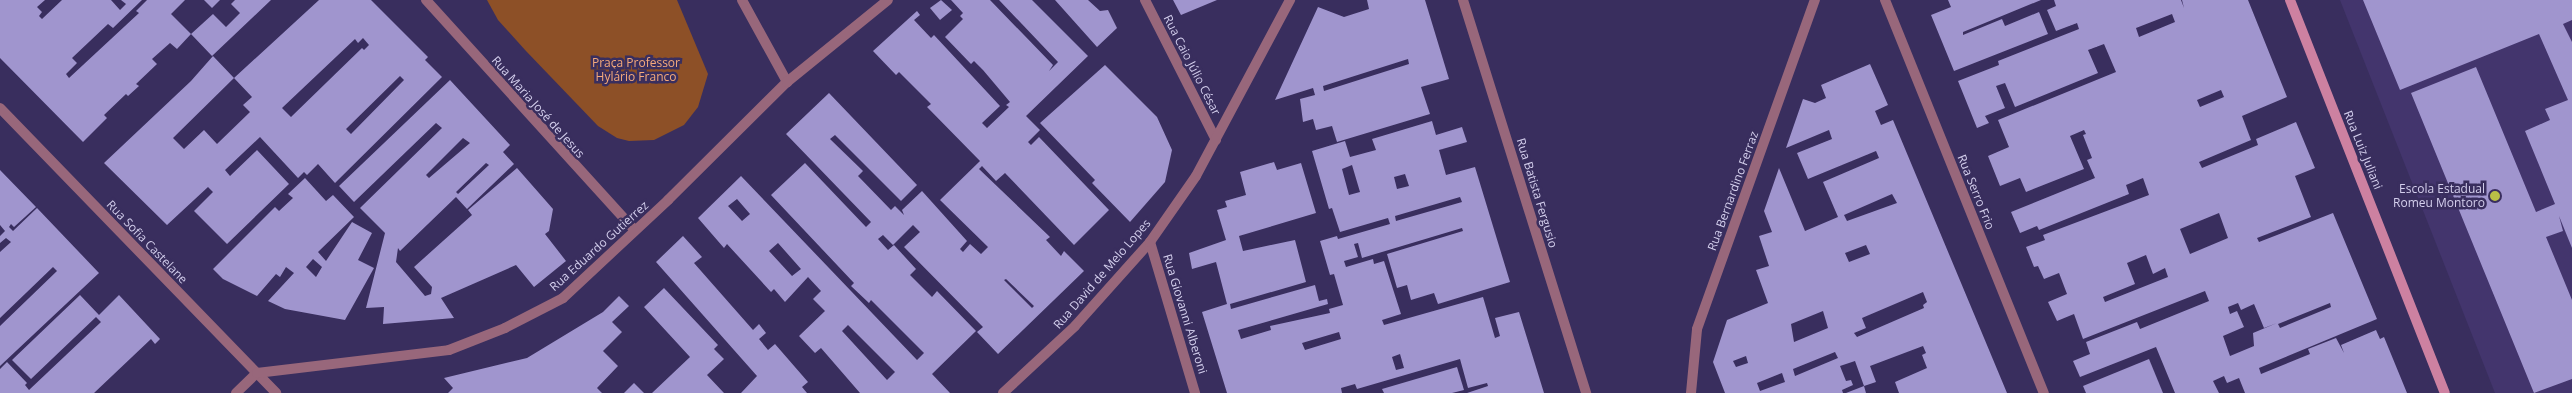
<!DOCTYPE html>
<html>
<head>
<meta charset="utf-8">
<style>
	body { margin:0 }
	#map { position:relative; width:2572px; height:393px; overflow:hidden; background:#392e5e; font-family:"Open Sans",sans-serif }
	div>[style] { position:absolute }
	.built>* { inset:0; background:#43356d }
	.green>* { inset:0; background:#8d5027 }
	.building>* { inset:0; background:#a095ce }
	.street>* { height:10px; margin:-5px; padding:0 5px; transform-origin:5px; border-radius:5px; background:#98677b }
	.secondary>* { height:10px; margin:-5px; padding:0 5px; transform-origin:5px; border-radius:5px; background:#cd81a1 }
	.dots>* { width:14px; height:14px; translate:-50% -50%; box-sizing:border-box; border:2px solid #392e5e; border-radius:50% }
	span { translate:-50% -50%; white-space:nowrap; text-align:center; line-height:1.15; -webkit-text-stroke:5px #392e5e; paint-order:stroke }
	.park-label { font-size:12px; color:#f5aa7b }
	.street-label { font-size:12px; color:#d4cfed }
	.poi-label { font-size:12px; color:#d4cfed }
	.right { translate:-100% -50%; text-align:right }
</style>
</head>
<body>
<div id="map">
	<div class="built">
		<i style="clip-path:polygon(2340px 0,2572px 0,2572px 393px,2495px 393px)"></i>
	</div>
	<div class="green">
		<i style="clip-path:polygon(487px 0,677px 0,708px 74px,698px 107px,684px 125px,654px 140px,629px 141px,617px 138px,598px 126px,526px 51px,498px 20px)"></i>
	</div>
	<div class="building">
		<i style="clip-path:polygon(0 0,45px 0,37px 7px,42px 12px,39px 16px,42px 19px,62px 0,111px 0,120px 10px,126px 4px,121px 0,142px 0,113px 28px,108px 24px,72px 58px,77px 63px,66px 74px,69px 78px,139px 13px,136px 11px,147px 0,185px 0,171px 14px,191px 34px,177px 49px,170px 43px,152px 59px,157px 64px,136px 84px,139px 86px,128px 96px,126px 94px,104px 115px,107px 118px,83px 142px,0 58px)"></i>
		<i style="clip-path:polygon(204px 0,220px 0,212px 8px)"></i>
		<i style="clip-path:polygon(235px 0,271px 0,212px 56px,191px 34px,213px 14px,226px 27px,240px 13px,231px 4px)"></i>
		<i style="clip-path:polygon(evenodd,319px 0,371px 0,428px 57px,425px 60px,442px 77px,335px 183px,318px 164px,307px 175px,304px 172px,298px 178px,260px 137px,225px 170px,230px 176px,257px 150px,289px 184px,227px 244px,194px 211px,213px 192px,208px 187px,167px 225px,104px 163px,191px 81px,213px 56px,234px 78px,173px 138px,184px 149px,204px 130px,217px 144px,250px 112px,243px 105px,252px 97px,234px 78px,319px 0,363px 38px,369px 45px,364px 50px,362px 48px,291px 117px,282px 108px,355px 39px,358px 43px,363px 38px,319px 0,400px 76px,404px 80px,351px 134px,346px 129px,400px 76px)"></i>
		<i style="clip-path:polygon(941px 0,952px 10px,940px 20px,930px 8px)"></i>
		<i style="clip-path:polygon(evenodd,951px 0,990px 0,1053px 65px,1049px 71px,1058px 62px,999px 0,1032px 0,1088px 56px,1026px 116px,1040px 130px,1028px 142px,1031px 145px,1039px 137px,1109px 210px,1074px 245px,1005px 173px,996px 181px,982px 166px,979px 169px,1050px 237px,1046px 240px,1061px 256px,1064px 251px,1084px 271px,998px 354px,977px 332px,983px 327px,904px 247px,920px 232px,913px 225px,893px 245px,883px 235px,878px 239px,888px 250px,894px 245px,916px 269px,910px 275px,932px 297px,937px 291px,976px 331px,932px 374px,950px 393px,860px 393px,821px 348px,815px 353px,799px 336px,825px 311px,813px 299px,821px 291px,808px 277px,785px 302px,774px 289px,771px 292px,727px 244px,724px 248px,698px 218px,741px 176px,917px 360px,924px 353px,871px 300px,869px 303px,851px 286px,854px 283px,771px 195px,805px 163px,866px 227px,871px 222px,786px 134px,829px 93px,917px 185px,901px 201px,835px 135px,830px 139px,863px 171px,858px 176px,891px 210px,895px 206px,904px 215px,902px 210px,922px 191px,967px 241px,960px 249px,963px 252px,970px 244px,981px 254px,988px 247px,940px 200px,980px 161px,927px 107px,931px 104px,899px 72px,896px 75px,873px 51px,917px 11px,920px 15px,914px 20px,931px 38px,934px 35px,1000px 106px,982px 123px,987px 128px,1009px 107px,1006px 105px,1010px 102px,983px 70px,974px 61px,971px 64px,945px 37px,963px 19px,960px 16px,963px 13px,951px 0,737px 199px,750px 214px,742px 221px,728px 206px,737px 199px,951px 0,778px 243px,801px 269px,792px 276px,769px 251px,778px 243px,951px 0,1006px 279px,1034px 306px,1032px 308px,1004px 280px,1006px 279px,951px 0,848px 325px,895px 372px,887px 380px,842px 331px,848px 325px)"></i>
		<i style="clip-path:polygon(1055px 0,1088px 0,1100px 11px,1108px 10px,1117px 28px,1097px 47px)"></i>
		<i style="clip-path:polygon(1173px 0,1217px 0,1181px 15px)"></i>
		<i style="clip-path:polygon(evenodd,1367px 0,1425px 0,1449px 79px,1421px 87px,1430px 114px,1337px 142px,1332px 126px,1316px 130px,1313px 119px,1303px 122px,1300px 99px,1315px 95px,1313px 88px,1275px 100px,1318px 7px,1344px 17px,1369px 9px,1367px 0,1408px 59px,1409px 64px,1324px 91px,1323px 86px,1408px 59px)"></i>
		<i style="clip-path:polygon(1948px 0,2041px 0,1963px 32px,1963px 35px,2002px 19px,2005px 26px,2039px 12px,2048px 34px,1954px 71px,1931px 15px,1951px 7px)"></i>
		<i style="clip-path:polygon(evenodd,2054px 0,2181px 0,2184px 8px,2182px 0,2248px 0,2287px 97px,2242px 116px,2251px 140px,2199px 162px,2202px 168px,2258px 145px,2256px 139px,2296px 122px,2315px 168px,2295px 176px,2311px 217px,2257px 238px,2259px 242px,2333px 213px,2377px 319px,2259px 368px,2261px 374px,2310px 354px,2308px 349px,2336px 338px,2344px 353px,2341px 345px,2376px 330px,2380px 339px,2384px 337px,2407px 393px,2245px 393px,2239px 378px,2227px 383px,2224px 376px,2213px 381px,2219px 393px,2175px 393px,2156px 347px,2080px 377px,2073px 361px,2090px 354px,2086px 342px,2137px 322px,2140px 329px,2209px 301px,2205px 291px,2083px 339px,2074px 314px,2057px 321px,2048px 302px,2067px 294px,2059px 273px,2044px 279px,2038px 266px,2034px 267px,2026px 247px,2045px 240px,2043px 235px,2149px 195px,2143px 178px,2126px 185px,2129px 194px,2039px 230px,2037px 226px,2020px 233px,2011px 212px,2095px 178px,2087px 160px,2092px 158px,2083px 135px,2086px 134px,2084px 130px,2070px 136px,2084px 169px,2026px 192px,2020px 178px,2000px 186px,1988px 156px,2009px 147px,1998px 120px,2116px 72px,2104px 44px,2088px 50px,2098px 73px,2015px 107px,2005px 83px,1996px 86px,2005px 108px,1985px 116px,1989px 123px,1977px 128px,1958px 81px,1999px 65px,1998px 61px,2079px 29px,2077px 23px,2056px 31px,2047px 10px,2056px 6px,2054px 0,2172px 14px,2175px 22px,2139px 37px,2136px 28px,2172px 14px,2054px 0,2221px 90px,2224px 97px,2200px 107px,2197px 100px,2221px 90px,2054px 0,2219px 213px,2228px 238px,2190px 254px,2180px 229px,2219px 213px,2054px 0,2146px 255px,2153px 274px,2165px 268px,2168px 277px,2105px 302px,2103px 297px,2135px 284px,2127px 263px,2146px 255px,2054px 0,2238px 303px,2241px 310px,2254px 304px,2264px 328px,2277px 323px,2253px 333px,2254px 346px,2230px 356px,2223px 336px,2244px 327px,2237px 311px,2230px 314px,2228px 307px,2238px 303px,2054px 0,2330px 303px,2331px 307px,2280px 328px,2278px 324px,2330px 303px)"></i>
		<i style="clip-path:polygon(2363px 0,2572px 0,2572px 20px,2563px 24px,2572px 42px,2572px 248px,2559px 216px,2563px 231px,2546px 237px,2572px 300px,2572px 379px,2534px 393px,2411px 93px,2476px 67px,2536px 212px,2555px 204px,2525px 131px,2550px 120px,2545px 109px,2568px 100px,2539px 34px,2400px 90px)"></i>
		<i style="clip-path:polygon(evenodd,1870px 64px,1888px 105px,1875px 111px,1881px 125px,1893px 120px,2007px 393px,1899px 393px,1895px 382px,1927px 368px,1922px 355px,1926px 353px,1923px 346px,1870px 366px,1876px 382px,1864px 386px,1855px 361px,1840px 366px,1846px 381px,1851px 380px,1853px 385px,1842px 390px,1843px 393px,1725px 393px,1713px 362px,1727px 320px,1768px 303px,1756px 270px,1769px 266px,1759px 236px,1772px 232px,1764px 211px,1779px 168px,1805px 231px,1838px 217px,1823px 182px,1879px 158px,1876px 151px,1808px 179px,1797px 153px,1832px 139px,1829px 130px,1786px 148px,1803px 99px,1815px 103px,1826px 98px,1821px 85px,1870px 64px,1892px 194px,1897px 203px,1847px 221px,1844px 215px,1892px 194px,1870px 64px,1866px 245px,1870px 254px,1849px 262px,1845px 253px,1866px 245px,1870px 64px,1923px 292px,1927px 302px,1923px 305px,1924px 308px,1857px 337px,1854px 333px,1866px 328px,1862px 318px,1923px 292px,1870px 64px,1823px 311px,1828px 328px,1794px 342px,1791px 324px,1823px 311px,1870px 64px,1835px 352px,1838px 358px,1795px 376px,1793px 369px,1835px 352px,1870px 64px,1746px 356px,1748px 363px,1736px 367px,1733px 361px,1746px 356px,1870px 64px,1782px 373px,1785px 382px,1760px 391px,1757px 383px,1782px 373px)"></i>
		<i style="clip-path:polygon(1105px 65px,1157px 117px,1172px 150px,1165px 182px,1130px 222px,1092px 183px,1095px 180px,1040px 123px)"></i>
		<i style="clip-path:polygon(evenodd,450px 80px,510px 145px,503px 152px,514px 164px,467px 209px,456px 197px,400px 251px,398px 248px,396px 262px,425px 296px,431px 294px,432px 287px,414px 267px,472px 215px,468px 210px,517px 168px,553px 209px,549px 231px,545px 234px,566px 261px,534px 287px,516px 265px,441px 298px,454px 318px,383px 324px,384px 307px,366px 308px,385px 233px,360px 208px,442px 128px,436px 123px,354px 202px,339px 186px,450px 80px,463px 138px,470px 143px,429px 178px,426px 175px,463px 138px,450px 80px,486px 163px,489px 165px,458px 194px,456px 192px,486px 163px)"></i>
		<i style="clip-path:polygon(evenodd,1432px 121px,1436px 135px,1462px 127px,1467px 142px,1439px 150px,1446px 175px,1475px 167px,1510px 282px,1438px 304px,1434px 293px,1411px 300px,1407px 285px,1397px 288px,1387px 254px,1463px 231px,1462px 228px,1362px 258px,1358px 243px,1354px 244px,1358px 257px,1344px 261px,1346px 267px,1373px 259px,1374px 264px,1384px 261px,1401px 314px,1382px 320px,1384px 325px,1483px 297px,1495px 338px,1500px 336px,1495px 318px,1519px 312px,1544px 393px,1467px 393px,1488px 386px,1487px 383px,1468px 388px,1460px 359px,1357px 389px,1355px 384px,1341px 388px,1342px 393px,1227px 393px,1202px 312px,1227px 304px,1216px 262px,1192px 269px,1189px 253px,1226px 240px,1217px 210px,1227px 207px,1225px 201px,1246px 195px,1240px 172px,1274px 162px,1277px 170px,1301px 163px,1316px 213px,1239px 236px,1243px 251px,1295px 240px,1306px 282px,1230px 304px,1231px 309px,1315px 285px,1319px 301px,1327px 299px,1328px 304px,1238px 330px,1241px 339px,1271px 330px,1270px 326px,1330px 313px,1329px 309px,1343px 305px,1334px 274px,1330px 275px,1320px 241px,1337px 236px,1338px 239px,1390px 224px,1388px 218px,1340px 232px,1332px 208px,1329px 209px,1312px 151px,1345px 141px,1350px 157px,1376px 150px,1372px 139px,1432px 121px,1352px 165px,1360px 192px,1349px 195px,1342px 169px,1352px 165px,1432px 121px,1405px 174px,1409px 186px,1397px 189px,1394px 177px,1405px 174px,1432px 121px,1460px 197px,1462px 202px,1396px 221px,1395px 216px,1460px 197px,1432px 121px,1339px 332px,1341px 339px,1305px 350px,1302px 343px,1339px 332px,1432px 121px,1400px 354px,1404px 368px,1396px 370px,1392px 357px,1400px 354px)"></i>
		<i style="clip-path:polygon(0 170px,36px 207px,14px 227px,11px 224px,9px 227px,13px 231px,37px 208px,99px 273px,0 366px,0 326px,57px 271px,53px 267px,0 318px,0 252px,11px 242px,6px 238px,0 243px,0 236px,5px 231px,0 225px)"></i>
		<i style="clip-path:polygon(evenodd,305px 178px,326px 201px,333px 195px,354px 217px,318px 252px,326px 261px,352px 222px,372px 233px,358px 260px,374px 268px,345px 320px,285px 309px,268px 301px,294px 273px,286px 267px,280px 277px,276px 274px,257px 296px,223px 279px,213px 269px,275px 207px,279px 211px,293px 198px,288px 194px,305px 178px,313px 259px,322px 267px,316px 277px,306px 267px,313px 259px)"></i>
		<i style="clip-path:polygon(683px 236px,702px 257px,694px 263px,753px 330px,759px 324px,766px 333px,759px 339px,768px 350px,775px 344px,808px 382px,802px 387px,807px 393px,741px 393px,757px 376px,656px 262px)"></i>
		<i style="clip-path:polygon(664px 288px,718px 345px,714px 349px,724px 359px,707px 375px,724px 393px,652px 393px,690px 357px,644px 307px)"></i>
		<i style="clip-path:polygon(80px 295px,99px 315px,119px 295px,160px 339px,155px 344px,151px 339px,94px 393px,0 393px,0 369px,7px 362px,27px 383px,25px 385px,29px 390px,101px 322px,96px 317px,31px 379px,12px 360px)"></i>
		<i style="clip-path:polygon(619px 296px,629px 306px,612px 322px,622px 332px,603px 351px,618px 366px,597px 388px,602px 393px,448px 393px,453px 388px,444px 378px,527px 358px,603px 312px)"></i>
		<i style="clip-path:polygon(2149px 359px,2163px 393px,2086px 393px,2083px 386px)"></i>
		<i style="clip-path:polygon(1457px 367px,1464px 390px,1452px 393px,1384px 393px,1382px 389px)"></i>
		<i style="clip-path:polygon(634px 383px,644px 393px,624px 393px)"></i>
		<i style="clip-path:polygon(1864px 386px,1866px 393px,1846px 393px)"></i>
	</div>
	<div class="street">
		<i style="left:426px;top:0;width:309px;rotate:47.8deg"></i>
		<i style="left:742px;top:0;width:94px;rotate:61.2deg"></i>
		<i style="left:1145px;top:0;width:157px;rotate:63.1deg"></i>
		<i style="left:1463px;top:0;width:412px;rotate:72.6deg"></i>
		<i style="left:1885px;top:0;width:424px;rotate:68deg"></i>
		<i style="left:0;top:108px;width:397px;rotate:45.9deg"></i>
		<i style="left:1150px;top:242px;width:158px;rotate:73.4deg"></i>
		<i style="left:236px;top:393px;width:29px;rotate:-44deg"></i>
		<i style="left:257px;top:373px;width:193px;rotate:-6.8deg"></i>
		<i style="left:449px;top:350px;width:60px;rotate:-21.4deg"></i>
		<i style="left:505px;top:328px;width:65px;rotate:-27.3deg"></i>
		<i style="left:563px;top:298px;width:144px;rotate:-43deg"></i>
		<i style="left:668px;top:200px;width:168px;rotate:-44.8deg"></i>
		<i style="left:787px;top:82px;width:130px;rotate:-39.1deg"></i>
		<i style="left:1003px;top:393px;width:98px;rotate:-42.9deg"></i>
		<i style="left:1075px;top:326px;width:113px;rotate:-48.2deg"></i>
		<i style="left:1150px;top:242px;width:80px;rotate:-55.1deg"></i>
		<i style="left:1196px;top:176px;width:200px;rotate:-61.9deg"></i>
		<i style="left:1691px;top:393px;width:64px;rotate:-84.6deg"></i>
		<i style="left:1697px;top:329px;width:350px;rotate:-70.3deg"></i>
	</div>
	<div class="secondary">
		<i style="left:2290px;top:0;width:422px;rotate:68.5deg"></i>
	</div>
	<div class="dots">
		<i style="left:2495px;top:196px;background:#b9c046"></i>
	</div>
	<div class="park-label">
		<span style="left:636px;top:70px">Praça Professor<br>Hylário Franco</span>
	</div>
	<div class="street-label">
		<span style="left:1192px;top:65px;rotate:63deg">Rua Caio Júlio César</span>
		<span style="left:538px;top:107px;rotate:48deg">Rua Maria José de Jesus</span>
		<span style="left:2363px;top:150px;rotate:68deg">Rua Luiz Juliani</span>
		<span style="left:1733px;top:191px;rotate:-70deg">Rua Bernardino Ferraz</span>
		<span style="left:1976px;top:192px;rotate:68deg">Rua Serro Frio</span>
		<span style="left:1537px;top:193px;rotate:73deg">Rua Batista Fergusio</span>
		<span style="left:147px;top:242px;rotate:46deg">Rua Sofia Castelane</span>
		<span style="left:599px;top:246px;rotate:-42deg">Rua Eduardo Gutierrez</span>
		<span style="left:1102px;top:274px;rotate:-49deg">Rua David de Melo Lopes</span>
		<span style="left:1185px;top:314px;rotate:73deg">Rua Giovanni Alberoni</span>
	</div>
	<div class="poi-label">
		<span class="right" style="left:2485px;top:196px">Escola Estadual<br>Romeu Montoro</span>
	</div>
</div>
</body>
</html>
